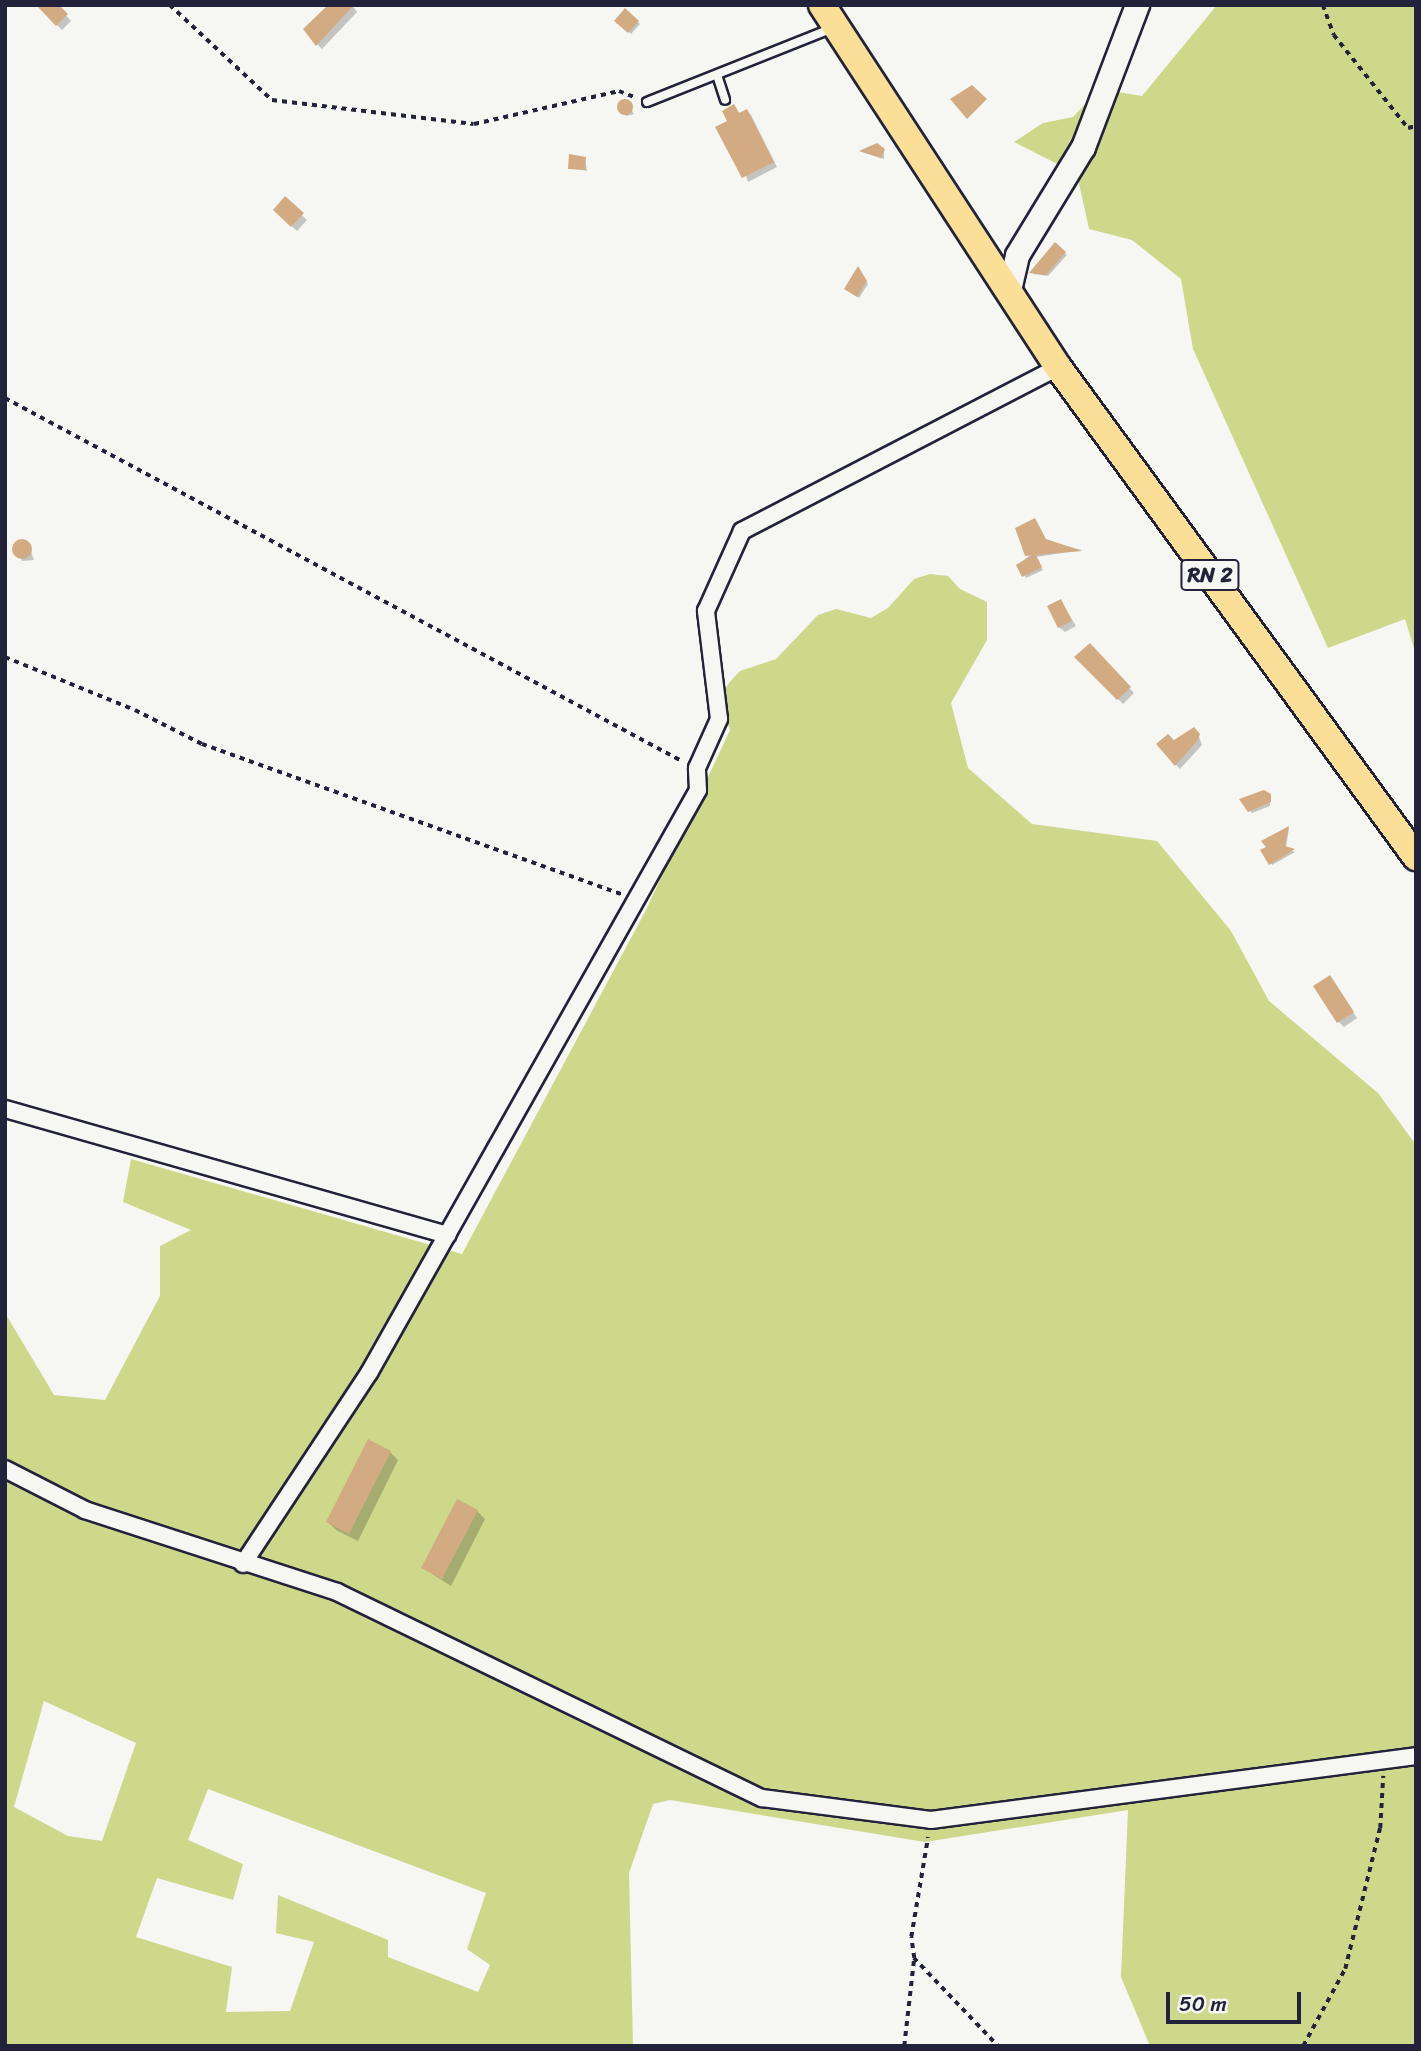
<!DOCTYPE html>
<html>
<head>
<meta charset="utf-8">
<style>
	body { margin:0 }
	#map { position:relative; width:1421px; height:2051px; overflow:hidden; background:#f6f6f2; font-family:Sriracha,sans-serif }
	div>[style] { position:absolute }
	.green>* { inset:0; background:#cdd88b }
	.shadow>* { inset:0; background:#0003 }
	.building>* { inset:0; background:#d2ab83 }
	.round { border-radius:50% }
	.path>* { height:3.5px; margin-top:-1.75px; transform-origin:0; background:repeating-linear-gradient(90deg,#22223b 0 5px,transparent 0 10px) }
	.roads { filter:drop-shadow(2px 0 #22223b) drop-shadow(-2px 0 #22223b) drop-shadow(0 2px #22223b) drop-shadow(0 -2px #22223b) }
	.lane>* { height:8px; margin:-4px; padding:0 4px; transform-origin:4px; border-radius:4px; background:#f6f6f2 }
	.street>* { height:16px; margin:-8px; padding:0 8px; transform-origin:8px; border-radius:8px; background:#f6f6f2 }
	.secondary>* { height:23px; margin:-11.5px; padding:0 11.5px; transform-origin:11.5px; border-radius:11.5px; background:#f6f6f2 }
	.primary>* { height:26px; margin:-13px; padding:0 13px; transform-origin:13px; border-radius:13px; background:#fbdf96 }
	span { translate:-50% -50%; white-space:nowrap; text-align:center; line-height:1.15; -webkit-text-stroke:6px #f6f6f2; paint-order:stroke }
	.shield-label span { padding:2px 5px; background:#f6f6f2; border:2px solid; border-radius:5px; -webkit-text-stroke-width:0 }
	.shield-label { font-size:21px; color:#22223b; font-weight:700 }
	.frame { position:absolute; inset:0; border:7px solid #22223b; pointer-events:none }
	.scale { position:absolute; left:1166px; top:1992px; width:135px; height:32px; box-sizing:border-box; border:4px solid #22223b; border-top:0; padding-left:9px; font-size:21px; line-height:24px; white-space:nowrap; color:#22223b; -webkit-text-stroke:5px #f6f6f2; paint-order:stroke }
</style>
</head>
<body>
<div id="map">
	<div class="green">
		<i style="clip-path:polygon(1217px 5px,1416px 5px,1416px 655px,1405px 619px,1328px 648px,1193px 349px,1181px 279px,1132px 240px,1089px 229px,1077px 174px,1014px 142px,1043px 123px,1073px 117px,1099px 89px,1142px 96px)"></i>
		<i style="clip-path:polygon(evenodd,930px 574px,948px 576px,960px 589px,987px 602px,987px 640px,951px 703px,968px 768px,1032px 824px,1157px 841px,1231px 931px,1269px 1001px,1378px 1093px,1416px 1145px,1416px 2046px,1150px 2046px,1121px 1977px,1128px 1810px,925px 1842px,670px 1800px,653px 1804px,629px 1873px,633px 2046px,5px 2046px,5px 1313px,54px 1395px,105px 1400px,160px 1296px,160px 1246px,191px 1230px,123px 1202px,131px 1159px,462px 1254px,646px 910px,730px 730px,720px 702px,728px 684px,740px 671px,776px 659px,818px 615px,836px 609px,871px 618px,888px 608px,914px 579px,930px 574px,44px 1701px,136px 1743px,102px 1841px,68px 1836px,14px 1807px,44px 1701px,930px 574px,208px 1789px,486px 1893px,467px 1949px,490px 1965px,478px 1992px,388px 1957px,388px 1940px,278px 1895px,276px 1933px,314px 1942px,290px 2011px,226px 2012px,232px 1967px,136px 1937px,157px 1878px,233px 1900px,243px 1864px,188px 1840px,208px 1789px)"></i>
	</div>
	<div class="shadow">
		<i style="clip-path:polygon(57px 5px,71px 21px,62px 30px,40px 8px)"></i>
		<i style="clip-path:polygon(352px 5px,357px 12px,322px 49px,317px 44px)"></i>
		<i style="clip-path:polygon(625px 11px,640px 24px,631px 34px,617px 20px)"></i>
		<i style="clip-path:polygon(625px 102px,627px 103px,634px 114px,626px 116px,619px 108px)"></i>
		<i style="clip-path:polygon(734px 106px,740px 114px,747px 111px,751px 115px,777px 167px,748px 182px,729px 122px)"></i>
		<i style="clip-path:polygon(884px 150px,884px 159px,862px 152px)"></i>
		<i style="clip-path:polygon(585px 158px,587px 171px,570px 168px)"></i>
		<i style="clip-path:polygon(285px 199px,307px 220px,297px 231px,275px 210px)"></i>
		<i style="clip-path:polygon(1056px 245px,1067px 255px,1048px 276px,1033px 274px)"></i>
		<i style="clip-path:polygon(859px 270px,868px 284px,859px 298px,848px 290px)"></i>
		<i style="clip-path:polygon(1046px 541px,1082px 550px,1036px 557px,1043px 570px,1026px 578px,1018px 565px)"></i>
		<i style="clip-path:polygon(28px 543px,34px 560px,22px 561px,16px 544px)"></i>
		<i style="clip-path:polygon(1061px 601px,1076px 626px,1065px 632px,1059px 627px)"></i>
		<i style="clip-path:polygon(1090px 645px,1134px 693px,1123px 704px,1076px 657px)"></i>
		<i style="clip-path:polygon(1198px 734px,1202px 745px,1180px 769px,1158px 745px)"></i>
		<i style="clip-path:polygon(1270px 795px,1270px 806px,1252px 813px,1241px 800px)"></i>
		<i style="clip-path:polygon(1289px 828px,1286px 848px,1295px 852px,1272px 865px,1264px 842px)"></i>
		<i style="clip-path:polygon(1334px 982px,1357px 1018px,1344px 1027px,1339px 1022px)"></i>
		<i style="clip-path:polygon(390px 1452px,398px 1460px,358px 1541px,336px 1530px,328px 1522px)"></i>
		<i style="clip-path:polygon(477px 1511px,485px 1519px,451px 1586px,423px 1568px)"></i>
	</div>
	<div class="building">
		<i style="clip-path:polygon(36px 5px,59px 5px,68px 14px,56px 26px)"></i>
		<i style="clip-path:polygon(328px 5px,354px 5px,316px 46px,303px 29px)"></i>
		<i style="clip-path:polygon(625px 8px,639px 21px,628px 33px,614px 21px)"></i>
		<i style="clip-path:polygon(972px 85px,987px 99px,967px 119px,950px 99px)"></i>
		<i class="round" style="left:617px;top:99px;width:16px;height:16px"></i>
		<i style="clip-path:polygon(734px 104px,739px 113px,747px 109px,774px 162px,742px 178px,715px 127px,727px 121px,722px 111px)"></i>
		<i style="clip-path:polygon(877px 143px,885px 149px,881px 158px,859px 151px)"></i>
		<i style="clip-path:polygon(569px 154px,586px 157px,585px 170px,568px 169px)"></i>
		<i style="clip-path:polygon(285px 196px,304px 213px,291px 227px,273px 210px)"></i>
		<i style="clip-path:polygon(1055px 242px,1066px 252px,1046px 275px,1029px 273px)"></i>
		<i style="clip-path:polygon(858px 266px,867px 281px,857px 297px,844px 289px)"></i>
		<i style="clip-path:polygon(1035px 518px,1046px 539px,1082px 551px,1036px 555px,1042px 567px,1022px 577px,1016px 565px,1033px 555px,1025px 556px,1015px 528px)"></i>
		<i class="round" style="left:12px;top:539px;width:20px;height:20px"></i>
		<i style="clip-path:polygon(1061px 599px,1072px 621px,1058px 628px,1047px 606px)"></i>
		<i style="clip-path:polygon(1090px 643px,1131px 687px,1117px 700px,1074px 657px)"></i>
		<i style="clip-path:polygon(1194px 727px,1200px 734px,1198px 740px,1175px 766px,1156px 744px,1168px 734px,1174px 740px)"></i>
		<i style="clip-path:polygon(1264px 790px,1271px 794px,1271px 802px,1248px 812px,1239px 799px)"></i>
		<i style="clip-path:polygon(1289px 826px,1285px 846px,1295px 849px,1269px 865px,1260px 850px,1266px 847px,1261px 841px)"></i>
		<i style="clip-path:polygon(1330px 975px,1354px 1012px,1337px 1023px,1313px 986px)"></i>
		<i style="clip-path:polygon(368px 1439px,391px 1451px,349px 1534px,326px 1522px)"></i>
		<i style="clip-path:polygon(457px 1499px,478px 1510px,442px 1579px,421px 1568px)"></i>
	</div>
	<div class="path">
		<i style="left:170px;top:5px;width:139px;rotate:43deg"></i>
		<i style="left:272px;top:100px;width:203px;rotate:6.8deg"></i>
		<i style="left:474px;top:124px;width:149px;rotate:-12.8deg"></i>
		<i style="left:619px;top:91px;width:18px;rotate:22deg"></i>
		<i style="left:1323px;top:5px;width:32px;rotate:70deg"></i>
		<i style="left:1334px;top:35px;width:119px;rotate:51.5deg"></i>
		<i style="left:1408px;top:128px;width:8px;rotate:-14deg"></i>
		<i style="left:5px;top:398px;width:768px;rotate:28.2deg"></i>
		<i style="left:5px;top:657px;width:140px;rotate:22.2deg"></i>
		<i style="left:135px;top:710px;width:75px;rotate:26.9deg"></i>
		<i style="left:202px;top:744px;width:447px;rotate:19.7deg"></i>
		<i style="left:914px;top:1958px;width:122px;rotate:46.3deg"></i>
		<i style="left:904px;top:2046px;width:89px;rotate:-83.5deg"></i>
		<i style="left:914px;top:1958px;width:21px;rotate:-98deg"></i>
		<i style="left:911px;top:1937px;width:101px;rotate:-80.4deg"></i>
		<i style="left:1303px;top:2046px;width:88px;rotate:-61.4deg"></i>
		<i style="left:1345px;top:1969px;width:145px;rotate:-76.1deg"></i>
		<i style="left:1380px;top:1828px;width:52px;rotate:-86.7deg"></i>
	</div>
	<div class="roads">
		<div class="lane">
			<i style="left:717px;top:75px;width:26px;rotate:72deg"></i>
			<i style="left:647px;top:102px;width:200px;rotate:-21.7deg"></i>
		</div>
		<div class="street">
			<i style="left:5px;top:1109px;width:460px;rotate:15.9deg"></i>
			<i style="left:5px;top:1469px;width:90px;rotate:27.1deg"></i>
			<i style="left:85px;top:1510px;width:265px;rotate:18deg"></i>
			<i style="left:337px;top:1592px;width:472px;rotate:25.9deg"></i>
			<i style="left:762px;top:1798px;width:170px;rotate:7.4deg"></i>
			<i style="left:931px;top:1820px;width:489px;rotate:-7.5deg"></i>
			<i style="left:243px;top:1564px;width:229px;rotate:-56.6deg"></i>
			<i style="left:369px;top:1373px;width:669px;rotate:-60.56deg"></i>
			<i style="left:698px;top:790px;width:22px;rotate:-93deg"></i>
			<i style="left:697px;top:768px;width:54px;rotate:-65.8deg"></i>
			<i style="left:719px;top:719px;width:109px;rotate:-96.9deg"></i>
			<i style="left:706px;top:611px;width:88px;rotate:-65.8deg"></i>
			<i style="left:742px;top:531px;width:356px;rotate:-27.4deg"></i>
		</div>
		<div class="secondary">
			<i style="left:1009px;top:290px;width:36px;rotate:-77deg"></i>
			<i style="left:1017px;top:255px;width:127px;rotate:-58.6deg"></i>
			<i style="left:1083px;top:147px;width:152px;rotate:-69.2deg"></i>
		</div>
		<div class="primary">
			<i style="left:822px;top:5px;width:432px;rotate:56.9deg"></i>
			<i style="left:1058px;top:367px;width:607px;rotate:53.85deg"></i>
		</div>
	</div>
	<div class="shield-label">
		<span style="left:1210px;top:575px">RN 2</span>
	</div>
	<div class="frame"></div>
	<div class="scale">50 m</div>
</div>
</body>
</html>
